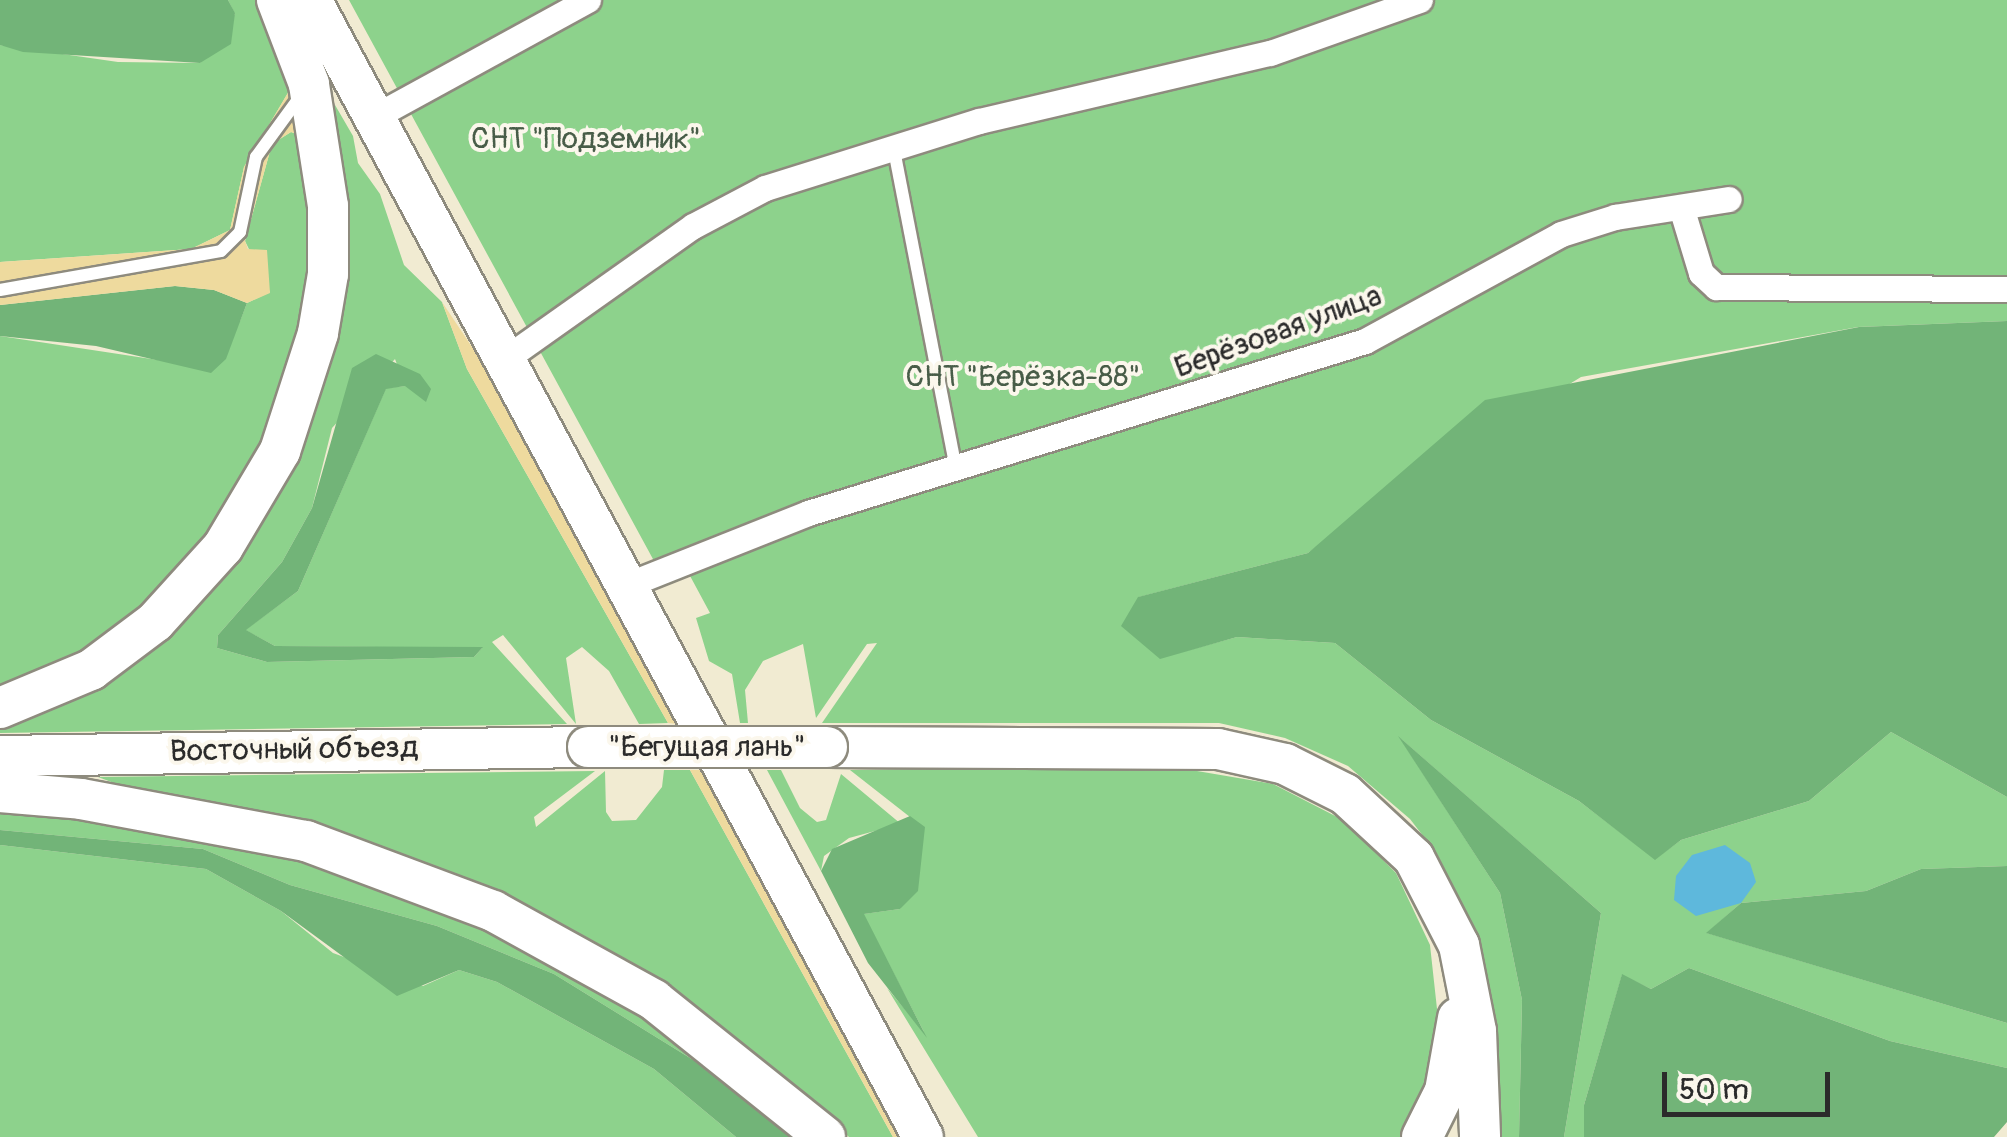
<!DOCTYPE html>
<html>
<head>
<meta charset="utf-8">
<style>
	body { margin:0 }
	#map { position:relative; width:2007px; height:1137px; overflow:hidden; background:#f1ebd2; font-family:Pangolin,sans-serif }
	div>[style] { position:absolute }
	.green>* { inset:0; background:#8dd28c }
	.forest>* { inset:0; background:#72b478 }
	.sand>* { inset:0; background:#eeda9e }
	.water>* { inset:0; background:#5eb8dc }
	.roads { filter:drop-shadow(2px 0 #8e8b7e) drop-shadow(-2px 0 #8e8b7e) drop-shadow(0 2px #8e8b7e) drop-shadow(0 -2px #8e8b7e) }
	.lane>* { height:12px; margin:-6px; padding:0 6px; transform-origin:6px; border-radius:6px; background:#fff }
	.street>* { height:25px; margin:-12.5px; padding:0 12.5px; transform-origin:12.5px; border-radius:12.5px; background:#fff }
	.primary>* { height:40px; margin:-20px; padding:0 20px; transform-origin:20px; border-radius:20px; background:#fff }
	.bridges { filter:drop-shadow(2px 0 #8e8b7e) drop-shadow(-2px 0 #8e8b7e) drop-shadow(0 2px #8e8b7e) drop-shadow(0 -2px #8e8b7e) }
	.primary-bridge>* { height:40px; margin:-20px; padding:0 20px; transform-origin:20px; border-radius:20px; background:#fff }
	span { translate:-50% -50%; white-space:nowrap; text-align:center; line-height:1.15; -webkit-text-stroke:8px #fbf7ec; paint-order:stroke }
	.park-label { font-size:30px; color:#485d48 }
	.street-label { font-size:30px; color:#2b2b2b }
	.scale { position:absolute; left:1662px; top:1072px; width:168px; height:45px; box-sizing:border-box; border:5px solid #2b2b2b; border-top:0; padding-left:12px; font-size:30px; line-height:35px; white-space:nowrap; color:#2b2b2b; -webkit-text-stroke:8px #fbf7ec; paint-order:stroke }
</style>
</head>
<body>
<div id="map">
	<div class="green">
		<i style="clip-path:polygon(228px 0,262px 0,292px 86px,244px 167px,230px 230px,191px 249px,0 262px,0 45px,118px 62px,200px 63px,235px 14px)"></i>
		<i style="clip-path:polygon(349px 0,2007px 0,2007px 321px,1858px 327px,1581px 377px,1363px 511px,1308px 553px,1139px 597px,1160px 658px,1237px 637px,1335px 643px,1431px 720px,1579px 801px,1655px 859px,1681px 840px,1809px 801px,1891px 732px,2007px 797px,2007px 866px,1921px 869px,1866px 891px,1741px 903px,1707px 933px,2007px 1023px,2007px 1068px,1890px 1041px,1689px 968px,1651px 989px,1622px 975px,1584px 1105px,1584px 1137px,1564px 1137px,1601px 913px,1400px 738px,1500px 893px,1522px 1000px,1519px 1137px,1491px 1137px,1478px 952px,1470px 921px,1437px 854px,1410px 819px,1348px 766px,1285px 738px,1219px 723px,822px 723px,877px 643px,867px 644px,816px 718px,803px 644px,763px 661px,745px 690px,748px 723px,740px 723px,732px 674px,709px 661px,696px 618px,710px 613px,689px 574px,666px 583px)"></i>
		<i style="clip-path:polygon(evenodd,335px 105px,353px 136px,358px 163px,380px 194px,404px 265px,442px 302px,467px 369px,668px 723px,639px 724px,609px 671px,582px 647px,566px 658px,576px 724px,503px 635px,492px 642px,567px 724px,0 733px,0 725px,52px 707px,289px 468px,335px 105px,395px 359px,405px 386px,386px 388px,298px 591px,245px 630px,275px 646px,482px 648px,474px 657px,267px 662px,217px 648px,218px 635px,282px 562px,312px 508px,332px 428px,395px 359px)"></i>
		<i style="clip-path:polygon(291px 132px,302px 136px,313px 212px,305px 314px,263px 448px,179px 573px,104px 642px,0 691px,0 336px,191px 365px,240px 321px,247px 303px,270px 292px,245px 241px,272px 144px)"></i>
		<i style="clip-path:polygon(1098px 767px,1197px 771px,1273px 784px,1343px 820px,1396px 873px,1430px 945px,1438px 1018px,1425px 1088px,1402px 1137px,978px 1137px,887px 988px,924px 1032px,863px 914px,900px 909px,924px 828px,850px 770px)"></i>
		<i style="clip-path:polygon(664px 770px,690px 770px,893px 1137px,849px 1137px,779px 1073px,670px 991px,98px 777px,595px 771px,534px 817px,536px 827px,605px 771px,606px 812px,612px 821px,636px 820px,662px 787px)"></i>
		<i style="clip-path:polygon(767px 770px,781px 770px,800px 808px,817px 822px,826px 820px,841px 774px,901px 824px,849px 838px,824px 856px,821px 871px)"></i>
		<i style="clip-path:polygon(0 807px,288px 856px,475px 922px,647px 1018px,758px 1100px,554px 974px,437px 926px,290px 885px,203px 849px,0 830px)"></i>
		<i style="clip-path:polygon(0 845px,206px 869px,281px 911px,333px 953px,423px 986px,459px 970px,497px 982px,654px 1069px,736px 1137px,0 1137px)"></i>
	</div>
	<div class="forest">
		<i style="clip-path:polygon(0 0,228px 0,235px 13px,231px 44px,200px 63px,23px 52px,0 45px)"></i>
		<i style="clip-path:polygon(175px 286px,214px 290px,247px 303px,226px 359px,211px 373px,96px 346px,0 336px,0 305px)"></i>
		<i style="clip-path:polygon(2007px 321px,2007px 797px,1891px 732px,1809px 801px,1681px 840px,1655px 860px,1579px 801px,1431px 720px,1335px 643px,1237px 637px,1160px 659px,1121px 626px,1138px 597px,1308px 553px,1485px 400px,1859px 327px)"></i>
		<i style="clip-path:polygon(376px 354px,420px 374px,431px 389px,426px 402px,405px 386px,386px 389px,298px 591px,246px 630px,275px 646px,483px 647px,474px 657px,267px 662px,217px 648px,218px 635px,282px 562px,312px 508px,352px 368px)"></i>
		<i style="clip-path:polygon(1398px 736px,1601px 913px,1564px 1137px,1519px 1137px,1522px 1000px,1500px 893px)"></i>
		<i style="clip-path:polygon(910px 816px,925px 827px,918px 891px,900px 909px,864px 914px,927px 1038px,868px 963px,821px 871px,832px 849px)"></i>
		<i style="clip-path:polygon(0 830px,203px 849px,290px 885px,437px 926px,554px 974px,758px 1100px,797px 1137px,736px 1137px,654px 1069px,497px 982px,459px 970px,397px 996px,281px 911px,206px 869px,0 845px)"></i>
		<i style="clip-path:polygon(2007px 866px,2007px 1023px,1706px 933px,1741px 903px,1866px 891px,1921px 869px)"></i>
		<i style="clip-path:polygon(1689px 968px,1890px 1041px,2007px 1068px,2007px 1122px,1994px 1137px,1584px 1137px,1584px 1105px,1622px 974px,1651px 989px)"></i>
	</div>
	<div class="sand">
		<i style="clip-path:polygon(292px 86px,302px 136px,291px 132px,272px 144px,245px 241px,248px 249px,267px 250px,270px 293px,247px 303px,214px 290px,175px 286px,0 305px,0 262px,191px 249px,230px 230px,244px 167px)"></i>
		<i style="clip-path:polygon(442px 302px,480px 359px,679px 724px,668px 723px,467px 369px)"></i>
		<i style="clip-path:polygon(690px 770px,703px 770px,904px 1137px,893px 1137px)"></i>
	</div>
	<div class="water">
		<i style="clip-path:polygon(1725px 845px,1750px 863px,1756px 882px,1741px 903px,1696px 916px,1674px 900px,1676px 876px,1692px 855px)"></i>
	</div>
	<div class="roads">
		<div class="lane">
			<i style="left:894px;top:150px;width:325px;rotate:79deg"></i>
			<i style="left:0;top:290px;width:224px;rotate:-10deg"></i>
			<i style="left:221px;top:251px;width:27px;rotate:-45deg"></i>
			<i style="left:240px;top:232px;width:77px;rotate:-78deg"></i>
			<i style="left:256px;top:157px;width:78px;rotate:-53.9deg"></i>
		</div>
		<div class="street">
			<i style="left:374px;top:117px;width:244px;rotate:-28.7deg"></i>
			<i style="left:1681px;top:207px;width:69px;rotate:73.1deg"></i>
			<i style="left:1701px;top:273px;width:21px;rotate:43deg"></i>
			<i style="left:1716px;top:287px;width:291px;rotate:0.4deg"></i>
			<i style="left:505px;top:359px;width:230px;rotate:-35.3deg"></i>
			<i style="left:693px;top:226px;width:81px;rotate:-27.8deg"></i>
			<i style="left:765px;top:188px;width:224px;rotate:-17.4deg"></i>
			<i style="left:979px;top:121px;width:299px;rotate:-13.2deg"></i>
			<i style="left:1270px;top:53px;width:159px;rotate:-19.5deg"></i>
			<i style="left:627px;top:585px;width:195px;rotate:-21.7deg"></i>
			<i style="left:808px;top:513px;width:583px;rotate:-17.16deg"></i>
			<i style="left:1365px;top:341px;width:223px;rotate:-28.6deg"></i>
			<i style="left:1561px;top:234px;width:57px;rotate:-17.5deg"></i>
			<i style="left:1615px;top:217px;width:115px;rotate:-9deg"></i>
		</div>
		<div class="primary">
			<i style="left:311px;top:0;width:1291px;rotate:61.71deg"></i>
			<i style="left:0;top:708px;width:99px;rotate:-22.7deg"></i>
			<i style="left:91px;top:670px;width:80px;rotate:-36.9deg"></i>
			<i style="left:155px;top:622px;width:101px;rotate:-47.8deg"></i>
			<i style="left:223px;top:547px;width:112px;rotate:-59.3deg"></i>
			<i style="left:280px;top:451px;width:124px;rotate:-72.1deg"></i>
			<i style="left:318px;top:333px;width:60px;rotate:-80.4deg"></i>
			<i style="left:328px;top:274px;width:68px;rotate:-90deg"></i>
			<i style="left:328px;top:206px;width:123px;rotate:-98.9deg"></i>
			<i style="left:309px;top:84px;width:90px;rotate:-110.9deg"></i>
			<i style="left:827px;top:747px;width:391px;rotate:0.3deg"></i>
			<i style="left:1218px;top:749px;width:69px;rotate:12.6deg"></i>
			<i style="left:1285px;top:764px;width:67px;rotate:26.6deg"></i>
			<i style="left:1345px;top:794px;width:94px;rotate:42.8deg"></i>
			<i style="left:1414px;top:858px;width:98px;rotate:62.7deg"></i>
			<i style="left:1459px;top:945px;width:88px;rotate:78.8deg"></i>
			<i style="left:1476px;top:1031px;width:106px;rotate:87.8deg"></i>
			<i style="left:0;top:756px;width:588px;rotate:-0.88deg"></i>
			<i style="left:0;top:792px;width:81px;rotate:4.9deg"></i>
			<i style="left:81px;top:799px;width:229px;rotate:10.6deg"></i>
			<i style="left:306px;top:841px;width:200px;rotate:20.5deg"></i>
			<i style="left:493px;top:911px;width:184px;rotate:28.9deg"></i>
			<i style="left:654px;top:1000px;width:219px;rotate:38.7deg"></i>
			<i style="left:1422px;top:1137px;width:51px;rotate:-63.4deg"></i>
			<i style="left:1445px;top:1091px;width:74px;rotate:-79.9deg"></i>
		</div>
	</div>
	<div class="bridges">
		<div class="primary-bridge">
			<i style="left:588px;top:747px;width:239px"></i>
		</div>
	</div>
	<div class="park-label">
		<span style="left:586px;top:139px">СНТ "Подземник"</span>
		<span style="left:1023px;top:377px">СНТ "Берёзка-88"</span>
	</div>
	<div class="street-label">
		<span style="left:1278px;top:332px;rotate:-20deg">Берёзовая улица</span>
		<span style="left:707px;top:747px">"Бегущая лань"</span>
		<span style="left:294px;top:750px;rotate:-1deg">Восточный объезд</span>
	</div>
	<div class="scale">50 m</div>
</div>
</body>
</html>
